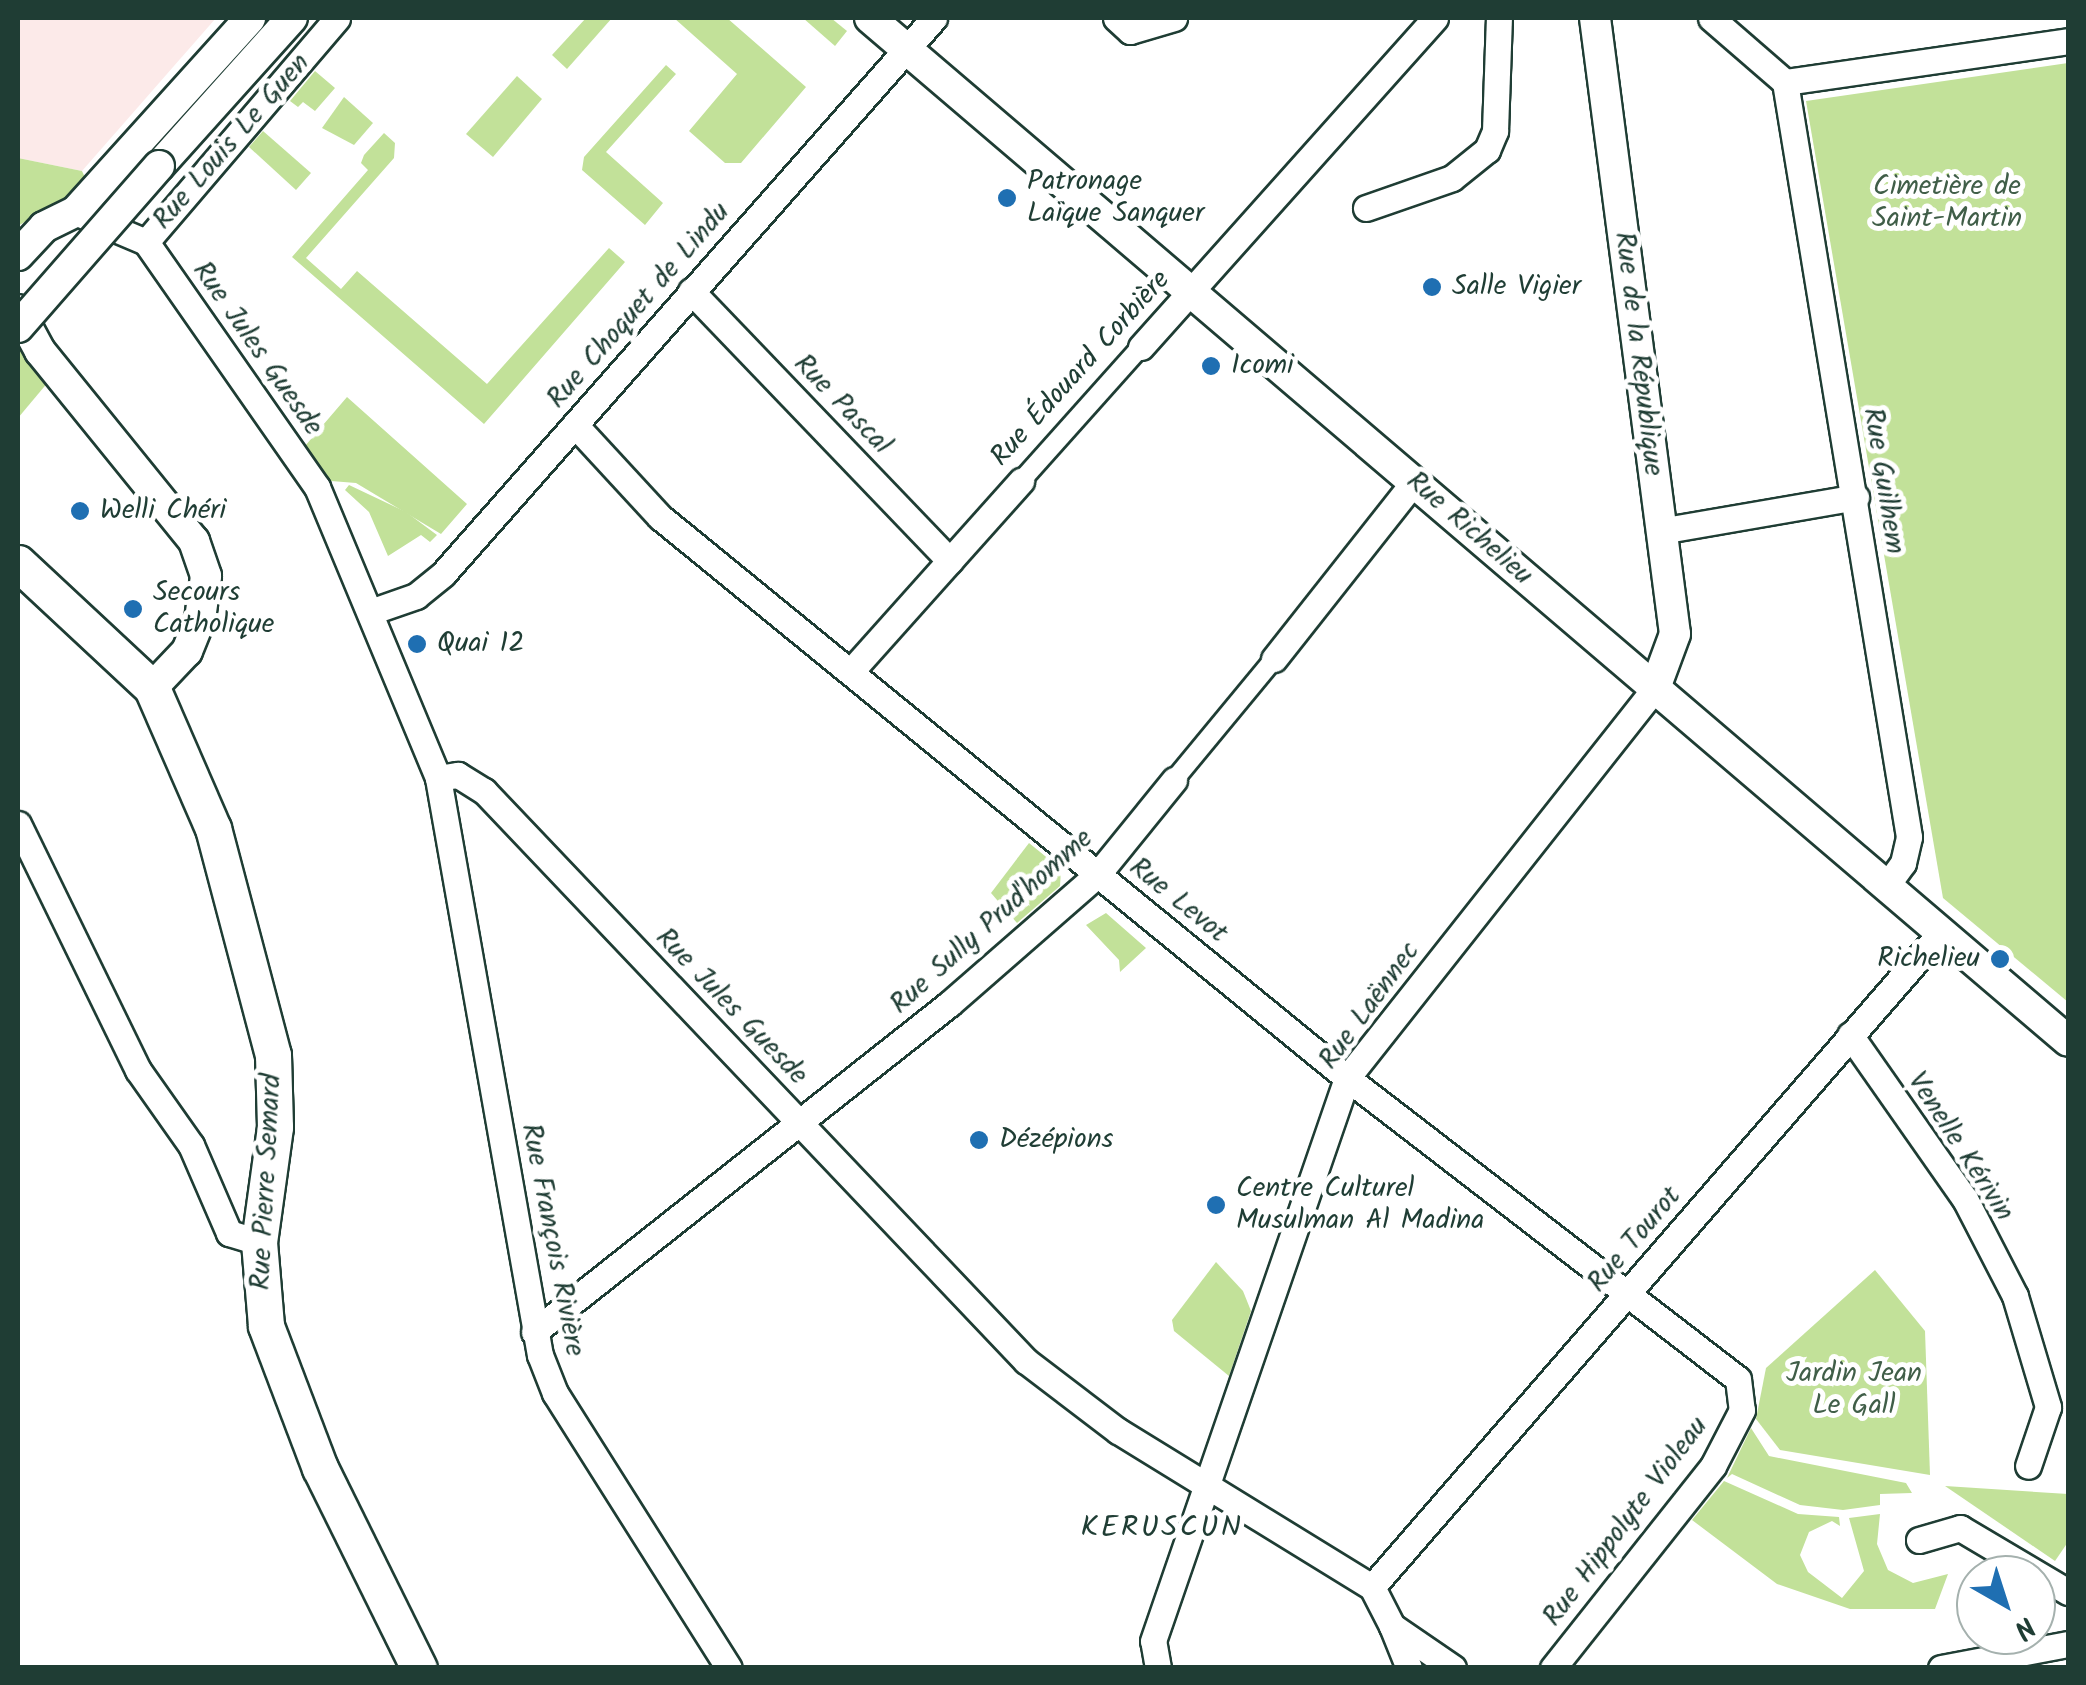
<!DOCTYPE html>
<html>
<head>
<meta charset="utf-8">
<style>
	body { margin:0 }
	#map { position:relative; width:2086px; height:1685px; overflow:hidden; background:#fff; font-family:Kalam,sans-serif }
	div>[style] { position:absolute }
	.built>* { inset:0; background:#fceae9 }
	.green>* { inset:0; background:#c2e199 }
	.roads { filter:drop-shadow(2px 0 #1f3d34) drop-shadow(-2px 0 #1f3d34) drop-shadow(0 2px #1f3d34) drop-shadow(0 -2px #1f3d34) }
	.pedestrian>* { height:18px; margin:-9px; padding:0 9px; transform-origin:9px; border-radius:9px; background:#fff }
	.minor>* { height:25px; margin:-12.5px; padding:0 12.5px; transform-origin:12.5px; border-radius:12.5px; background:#fff }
	.tertiary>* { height:30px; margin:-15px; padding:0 15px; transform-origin:15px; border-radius:15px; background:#fff }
	.secondary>* { height:35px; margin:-17.5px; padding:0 17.5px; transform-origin:17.5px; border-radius:17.5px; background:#fff }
	.bridges { filter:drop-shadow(2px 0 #1f3d34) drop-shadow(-2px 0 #1f3d34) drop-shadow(0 2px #1f3d34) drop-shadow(0 -2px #1f3d34) }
	.tertiary-bridge>* { height:30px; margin:-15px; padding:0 15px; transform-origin:15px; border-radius:15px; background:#fff }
	.dots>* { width:28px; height:28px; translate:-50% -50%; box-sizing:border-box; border:5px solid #fff; border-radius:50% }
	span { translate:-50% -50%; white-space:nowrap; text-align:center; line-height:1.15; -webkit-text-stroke:10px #fff; paint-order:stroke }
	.street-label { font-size:28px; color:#1f3d34 }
	.poi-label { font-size:28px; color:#1f3d34 }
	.left { translate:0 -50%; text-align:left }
	.right { translate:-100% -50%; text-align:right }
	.park-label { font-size:28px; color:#405e48 }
	.neighbourhood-label { font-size:30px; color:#1f3d34; letter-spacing:2.5px }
	.frame { position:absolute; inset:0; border:20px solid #1f3d34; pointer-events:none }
	.north { position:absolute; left:1956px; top:1555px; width:100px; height:100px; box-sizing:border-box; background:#fff; border:2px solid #a5b1ae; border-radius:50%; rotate:141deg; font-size:28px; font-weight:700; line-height:40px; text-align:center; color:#1f3d34 }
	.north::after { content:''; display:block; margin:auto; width:35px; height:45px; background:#1f6fb2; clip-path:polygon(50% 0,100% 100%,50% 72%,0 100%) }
</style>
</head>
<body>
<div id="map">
	<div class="built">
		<i style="clip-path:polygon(18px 18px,216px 18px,82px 171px,18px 158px)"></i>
	</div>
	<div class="green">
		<i style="clip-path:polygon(586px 18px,612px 18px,567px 69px,552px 55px)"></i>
		<i style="clip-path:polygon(674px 18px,727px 18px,806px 87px,741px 163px,725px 163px,689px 131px,737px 74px)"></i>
		<i style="clip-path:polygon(803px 18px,831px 18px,847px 31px,835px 46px)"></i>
		<i style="clip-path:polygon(2068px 63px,2068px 1002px,1943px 898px,1806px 101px)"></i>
		<i style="clip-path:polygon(666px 65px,676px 74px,606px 152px,663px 203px,645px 225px,582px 170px,584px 157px)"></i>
		<i style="clip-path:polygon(315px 71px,335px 88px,315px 111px,303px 102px,298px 107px,290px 101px)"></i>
		<i style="clip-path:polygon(517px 76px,542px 99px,493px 157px,466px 134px)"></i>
		<i style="clip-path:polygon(344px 97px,373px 123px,354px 145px,322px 128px)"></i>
		<i style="clip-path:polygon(263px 131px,311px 173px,296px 190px,249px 147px)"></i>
		<i style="clip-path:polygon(384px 133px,395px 143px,394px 158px,306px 258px,341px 289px,357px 271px,487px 384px,609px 248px,625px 262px,484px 424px,292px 257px,368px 170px,361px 163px,364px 155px)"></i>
		<i style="clip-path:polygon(18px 158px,82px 171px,88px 184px,18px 226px)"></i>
		<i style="clip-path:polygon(18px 331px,49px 381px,18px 418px)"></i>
		<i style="clip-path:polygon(347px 397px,467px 504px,441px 534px,356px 483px,331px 481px,305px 446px)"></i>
		<i style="clip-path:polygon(349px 485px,406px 512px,437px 535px,430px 542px,421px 535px,388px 556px,369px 512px,345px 490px)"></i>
		<i style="clip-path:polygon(1029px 843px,1061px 869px,1060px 886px,1017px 923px,991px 893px)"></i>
		<i style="clip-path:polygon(1106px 913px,1146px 948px,1120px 972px,1119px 960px,1086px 925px)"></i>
		<i style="clip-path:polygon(1216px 1262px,1243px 1291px,1251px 1311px,1229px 1376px,1174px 1331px,1172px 1320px)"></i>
		<i style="clip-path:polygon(1875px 1270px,1925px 1331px,1930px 1475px,1780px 1450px,1756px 1419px,1766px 1368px)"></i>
		<i style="clip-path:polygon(1751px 1428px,1769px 1456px,1906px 1483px,1912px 1493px,1880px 1494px,1880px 1505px,1843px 1510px,1800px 1505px,1732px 1474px,1727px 1478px)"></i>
		<i style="clip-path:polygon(1724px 1481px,1798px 1514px,1839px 1517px,1840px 1526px,1832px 1521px,1809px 1532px,1800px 1555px,1808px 1572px,1842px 1598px,1864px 1571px,1849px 1518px,1880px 1514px,1877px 1544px,1888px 1570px,1913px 1583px,1948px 1574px,1935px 1609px,1850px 1609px,1777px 1584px,1692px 1520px)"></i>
		<i style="clip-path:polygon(1945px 1486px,2068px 1494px,2068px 1542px,2055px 1561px)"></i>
	</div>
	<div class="roads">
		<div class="pedestrian">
			<i style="left:1021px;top:481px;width:180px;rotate:-48.2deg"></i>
			<i style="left:1174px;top:780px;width:157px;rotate:-50.4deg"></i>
		</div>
		<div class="minor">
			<i style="left:1116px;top:18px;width:19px;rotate:43deg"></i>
			<i style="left:1130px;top:31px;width:46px;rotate:-16.5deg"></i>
			<i style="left:1711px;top:18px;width:98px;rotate:40.9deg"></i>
			<i style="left:1785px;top:82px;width:765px;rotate:80.67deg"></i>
			<i style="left:1909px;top:837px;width:27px;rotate:103deg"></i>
			<i style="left:1903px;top:863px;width:27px;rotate:126deg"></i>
			<i style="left:1785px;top:82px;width:286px;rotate:-8.2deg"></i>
			<i style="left:1366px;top:208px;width:91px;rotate:-19.2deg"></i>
			<i style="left:1452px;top:178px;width:45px;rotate:-38.7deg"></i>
			<i style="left:1487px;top:150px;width:21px;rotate:-67deg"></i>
			<i style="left:1495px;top:131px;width:113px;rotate:-88deg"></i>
			<i style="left:75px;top:212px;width:77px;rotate:22.9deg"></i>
			<i style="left:146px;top:242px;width:299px;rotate:55.1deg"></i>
			<i style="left:317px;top:487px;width:315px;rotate:67.4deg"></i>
			<i style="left:438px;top:778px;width:20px;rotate:-9deg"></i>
			<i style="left:458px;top:775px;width:31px;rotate:32deg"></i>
			<i style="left:484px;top:791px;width:787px;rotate:46.44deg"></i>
			<i style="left:1026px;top:1361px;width:116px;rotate:37.3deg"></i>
			<i style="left:1118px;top:1431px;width:298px;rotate:31.6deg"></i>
			<i style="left:1372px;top:1587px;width:44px;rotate:62.9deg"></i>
			<i style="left:1392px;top:1626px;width:74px;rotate:34.5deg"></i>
			<i style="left:146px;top:242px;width:294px;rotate:-49.5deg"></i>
			<i style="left:691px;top:291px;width:374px;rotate:46.2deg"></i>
			<i style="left:1141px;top:347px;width:441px;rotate:-48.2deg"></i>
			<i style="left:575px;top:425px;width:125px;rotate:47.3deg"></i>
			<i style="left:660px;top:517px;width:887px;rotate:39.23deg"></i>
			<i style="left:1347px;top:1078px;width:493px;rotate:37.6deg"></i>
			<i style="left:1738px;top:1379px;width:31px;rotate:83deg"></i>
			<i style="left:1742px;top:1410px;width:63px;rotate:117.4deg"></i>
			<i style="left:1713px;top:1466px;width:258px;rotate:128.4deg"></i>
			<i style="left:1660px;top:531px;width:199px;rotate:-9.8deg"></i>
			<i style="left:373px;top:611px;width:46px;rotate:-19.2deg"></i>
			<i style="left:416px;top:596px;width:35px;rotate:-39deg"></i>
			<i style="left:443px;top:574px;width:742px;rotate:-48.55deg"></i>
			<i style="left:1274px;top:659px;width:226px;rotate:-51.7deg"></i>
			<i style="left:852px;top:670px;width:254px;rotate:-48.2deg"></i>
			<i style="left:438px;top:778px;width:586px;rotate:79.98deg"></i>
			<i style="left:540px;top:1355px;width:41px;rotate:68.5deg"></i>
			<i style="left:555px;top:1393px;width:325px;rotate:57.7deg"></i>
			<i style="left:18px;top:824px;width:274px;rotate:64deg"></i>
			<i style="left:138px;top:1070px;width:92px;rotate:54.8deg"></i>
			<i style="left:191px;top:1145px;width:96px;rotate:66.6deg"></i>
			<i style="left:229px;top:1233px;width:31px;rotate:17deg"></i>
			<i style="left:1850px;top:1035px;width:200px;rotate:55deg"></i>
			<i style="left:1965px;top:1199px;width:109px;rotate:62.7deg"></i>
			<i style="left:2015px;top:1296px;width:116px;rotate:73.4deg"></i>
			<i style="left:2048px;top:1407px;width:62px;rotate:108.7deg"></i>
			<i style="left:534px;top:1332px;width:529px;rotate:-38.32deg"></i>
			<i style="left:949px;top:1004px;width:198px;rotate:-41.1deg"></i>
			<i style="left:1098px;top:874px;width:121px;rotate:-51deg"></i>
			<i style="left:1919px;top:1540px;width:43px;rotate:-16.3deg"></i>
			<i style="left:1960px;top:1528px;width:126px;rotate:30.7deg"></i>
			<i style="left:1372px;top:1587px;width:869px;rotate:-49.01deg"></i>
			<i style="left:1392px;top:1626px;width:45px;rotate:68deg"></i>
			<i style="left:1158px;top:1668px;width:27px;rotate:-100deg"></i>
			<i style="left:1153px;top:1641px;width:595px;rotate:-70.99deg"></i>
			<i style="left:1347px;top:1078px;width:497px;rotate:-51.7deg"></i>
			<i style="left:1941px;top:1668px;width:129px;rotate:-10.7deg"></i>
		</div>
		<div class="tertiary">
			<i style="left:870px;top:18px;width:1575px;rotate:40.49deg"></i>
			<i style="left:1595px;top:18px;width:621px;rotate:82.6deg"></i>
			<i style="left:1675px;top:634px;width:58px;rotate:110.3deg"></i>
			<i style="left:159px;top:166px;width:199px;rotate:-48.1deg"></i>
			<i style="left:18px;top:255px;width:38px;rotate:-47deg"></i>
			<i style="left:44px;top:227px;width:34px;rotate:-26deg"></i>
			<i style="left:75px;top:212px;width:261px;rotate:-47.9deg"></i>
			<i style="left:18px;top:310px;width:47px;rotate:61.8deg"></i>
			<i style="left:40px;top:351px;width:245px;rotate:51deg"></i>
			<i style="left:194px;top:541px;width:37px;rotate:71deg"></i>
			<i style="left:206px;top:576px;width:43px;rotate:97.9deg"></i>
			<i style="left:200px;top:619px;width:35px;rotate:112deg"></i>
			<i style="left:187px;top:651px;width:51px;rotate:133.4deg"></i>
		</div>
		<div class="secondary">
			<i style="left:18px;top:563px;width:183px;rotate:43deg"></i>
			<i style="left:152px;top:688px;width:153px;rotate:66.5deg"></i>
			<i style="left:213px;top:828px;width:235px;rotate:75.2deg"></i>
			<i style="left:273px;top:1055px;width:72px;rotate:88.4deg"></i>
			<i style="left:275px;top:1127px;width:116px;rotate:97.9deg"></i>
			<i style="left:259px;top:1242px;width:84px;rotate:85.2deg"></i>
			<i style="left:266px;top:1326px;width:152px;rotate:69.2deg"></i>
			<i style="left:320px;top:1468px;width:223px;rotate:63.7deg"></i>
		</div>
	</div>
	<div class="bridges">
		<div class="tertiary-bridge">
			<i style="left:18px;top:327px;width:214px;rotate:-48.8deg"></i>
		</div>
	</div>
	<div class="dots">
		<i style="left:1007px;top:198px;background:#1f6fb2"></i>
		<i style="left:1432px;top:287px;background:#1f6fb2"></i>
		<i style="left:1211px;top:366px;background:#1f6fb2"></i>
		<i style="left:80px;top:511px;background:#1f6fb2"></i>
		<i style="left:133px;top:609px;background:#1f6fb2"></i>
		<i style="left:417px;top:644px;background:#1f6fb2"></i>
		<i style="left:2000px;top:959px;background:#1f6fb2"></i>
		<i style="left:979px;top:1140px;background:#1f6fb2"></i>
		<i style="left:1216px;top:1205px;background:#1f6fb2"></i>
	</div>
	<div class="street-label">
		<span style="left:232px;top:142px;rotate:-49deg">Rue Louis Le Guen</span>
		<span style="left:639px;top:306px;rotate:-49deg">Rue Choquet de Lindu</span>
		<span style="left:257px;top:349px;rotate:55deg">Rue Jules Guesde</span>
		<span style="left:1638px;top:354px;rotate:83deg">Rue de la République</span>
		<span style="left:1081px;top:369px;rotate:-48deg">Rue Édouard Corbière</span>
		<span style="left:842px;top:405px;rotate:46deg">Rue Pascal</span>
		<span style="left:1883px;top:481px;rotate:81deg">Rue Guilhem</span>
		<span style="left:1469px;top:529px;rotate:41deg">Rue Richelieu</span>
		<span style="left:1178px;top:901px;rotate:39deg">Rue Levot</span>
		<span style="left:992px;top:922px;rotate:-42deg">Rue Sully Prud'homme</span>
		<span style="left:1370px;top:1006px;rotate:-54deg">Rue Laënnec</span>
		<span style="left:731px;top:1007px;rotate:46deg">Rue Jules Guesde</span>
		<span style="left:1960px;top:1147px;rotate:57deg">Venelle Kérivin</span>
		<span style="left:267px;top:1182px;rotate:-87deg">Rue Pierre Semard</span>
		<span style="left:552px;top:1240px;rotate:79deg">Rue François Rivière</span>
		<span style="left:1635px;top:1240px;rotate:-50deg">Rue Tourot</span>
		<span style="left:1626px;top:1522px;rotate:-53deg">Rue Hippolyte Violeau</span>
	</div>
	<div class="poi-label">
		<span class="left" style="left:1027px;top:198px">Patronage<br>Laïque Sanquer</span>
		<span class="left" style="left:1452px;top:287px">Salle Vigier</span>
		<span class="left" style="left:1231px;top:366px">Icomi</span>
		<span class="left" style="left:100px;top:511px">Welli Chéri</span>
		<span class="left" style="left:153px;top:609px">Secours<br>Catholique</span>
		<span class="left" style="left:437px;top:644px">Quai 12</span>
		<span class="right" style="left:1980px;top:959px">Richelieu</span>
		<span class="left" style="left:999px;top:1140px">Dézépions</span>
		<span class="left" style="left:1236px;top:1205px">Centre Culturel<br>Musulman Al Madina</span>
	</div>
	<div class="park-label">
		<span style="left:1947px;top:203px">Cimetière de<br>Saint-Martin</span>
		<span style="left:1854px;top:1390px">Jardin Jean<br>Le Gall</span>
	</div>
	<div class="neighbourhood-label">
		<span style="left:1162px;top:1528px">KERUSCUN</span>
	</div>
	<div class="frame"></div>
	<div class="north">N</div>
</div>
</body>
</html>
